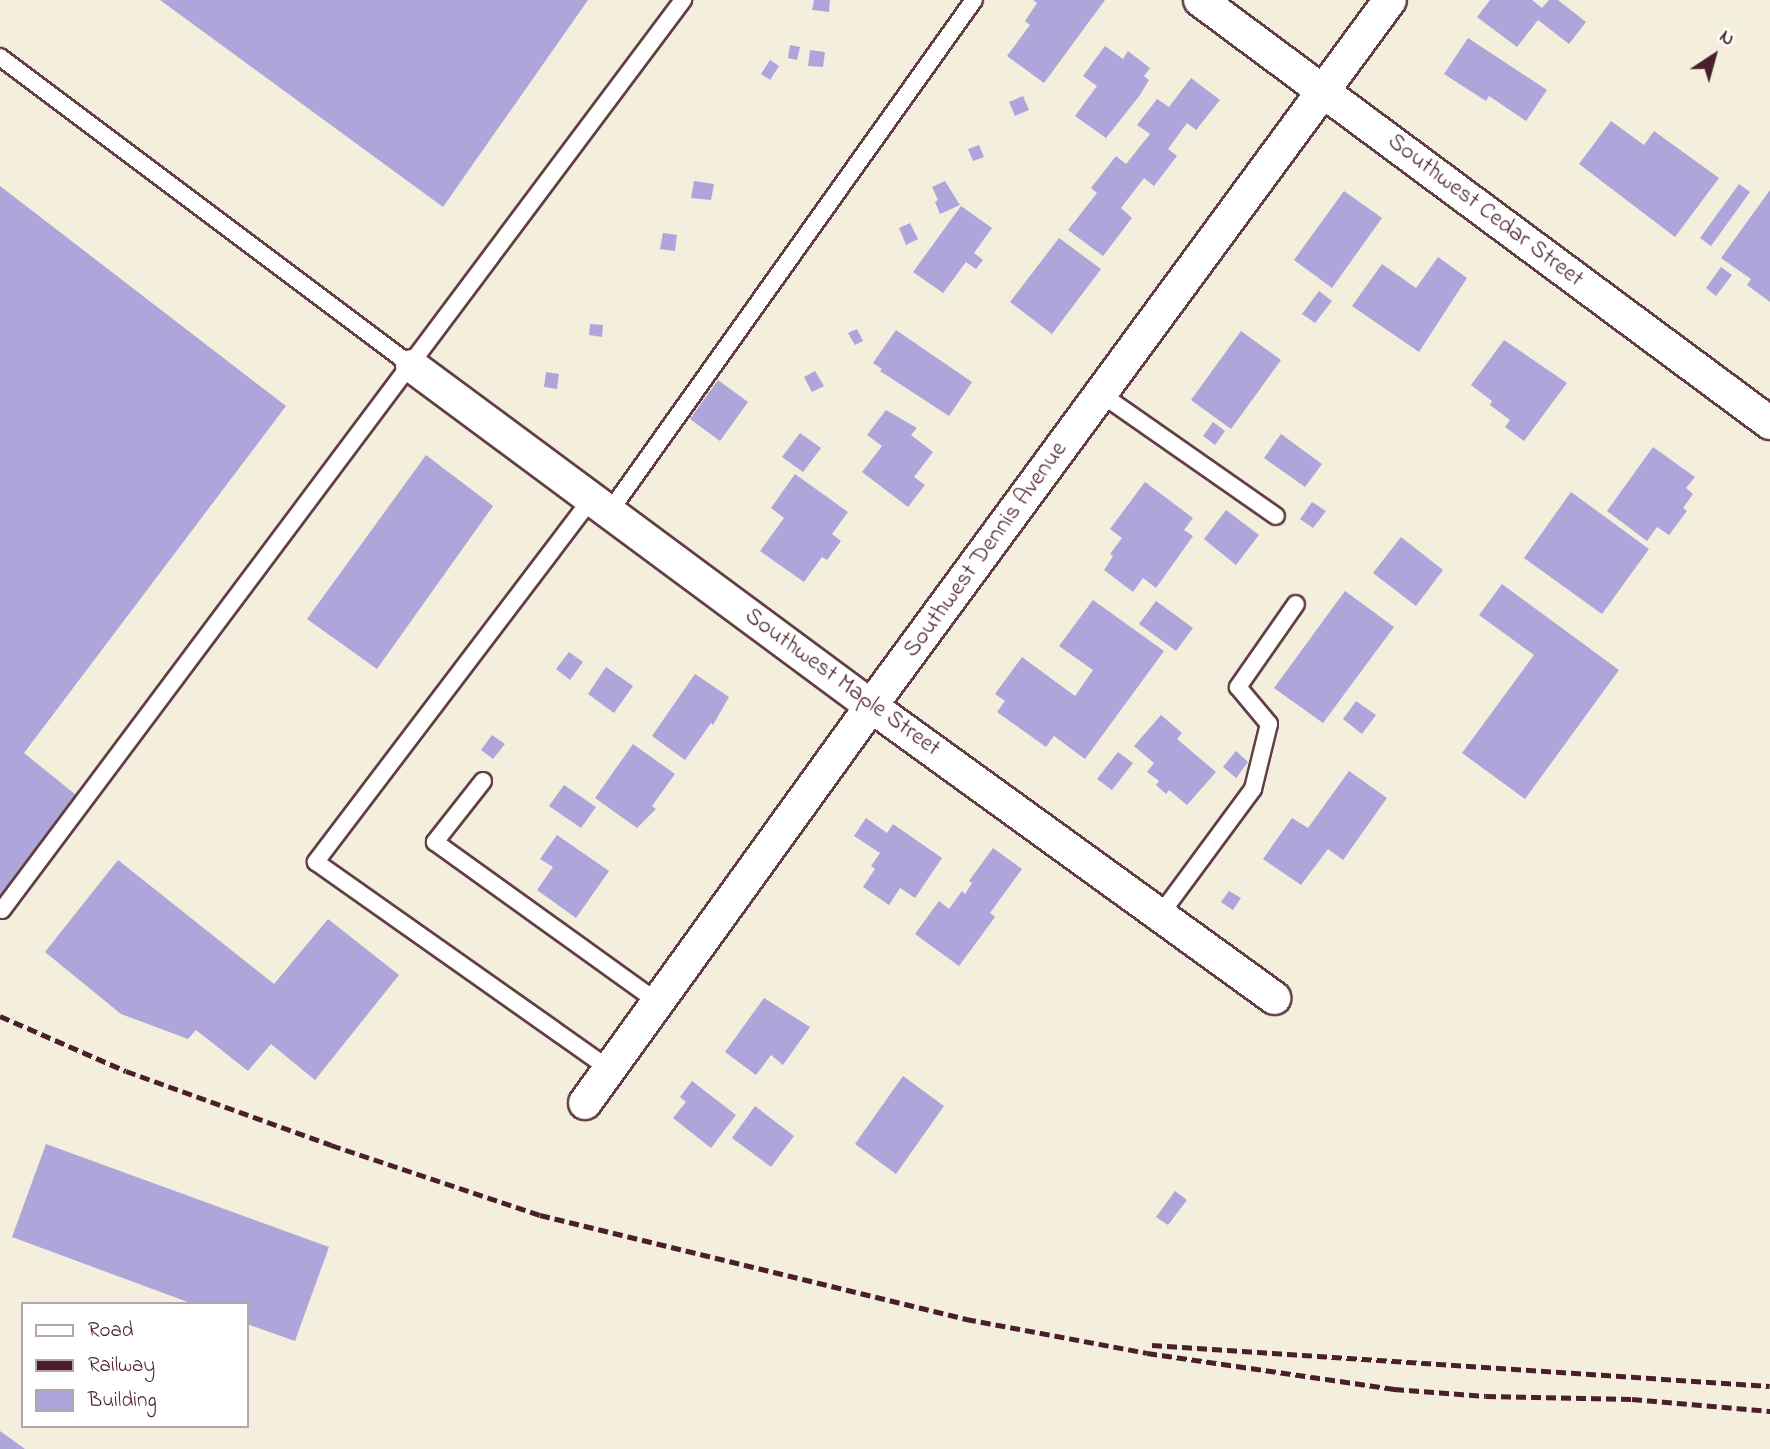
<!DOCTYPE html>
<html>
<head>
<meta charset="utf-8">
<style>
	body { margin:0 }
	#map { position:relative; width:1770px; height:1449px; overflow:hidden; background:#f4eedc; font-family:"Indie Flower",sans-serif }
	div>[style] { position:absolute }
	.building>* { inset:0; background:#aea6db }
	.roads { filter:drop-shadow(2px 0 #643e46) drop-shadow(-2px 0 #643e46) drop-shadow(0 2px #643e46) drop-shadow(0 -2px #643e46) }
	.lane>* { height:16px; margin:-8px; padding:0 8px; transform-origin:8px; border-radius:8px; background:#fff }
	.street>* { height:32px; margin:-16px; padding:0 16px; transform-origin:16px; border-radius:16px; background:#fff }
	.rail>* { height:5px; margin-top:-2.5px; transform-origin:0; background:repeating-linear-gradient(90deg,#4a1f2b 0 10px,transparent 0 15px) }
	span { translate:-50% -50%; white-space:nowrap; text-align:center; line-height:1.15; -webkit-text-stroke:5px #fff; paint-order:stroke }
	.street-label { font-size:24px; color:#4a1f2b }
	.legend { position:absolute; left:21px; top:1302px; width:228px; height:126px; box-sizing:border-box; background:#fff; border:2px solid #b7a5aa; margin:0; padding:9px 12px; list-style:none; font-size:21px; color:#4a1f2b }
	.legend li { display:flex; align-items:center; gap:14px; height:35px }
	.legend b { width:35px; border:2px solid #b7a5aa }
	.north { position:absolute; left:1679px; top:21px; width:70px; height:70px; -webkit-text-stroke:5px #fff; paint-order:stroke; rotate:36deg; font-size:19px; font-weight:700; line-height:28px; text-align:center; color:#4a1f2b }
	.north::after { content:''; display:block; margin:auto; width:24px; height:32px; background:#4a1f2b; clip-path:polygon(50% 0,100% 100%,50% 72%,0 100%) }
</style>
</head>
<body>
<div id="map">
	<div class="building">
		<i style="clip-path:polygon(160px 0,588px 0,443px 207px)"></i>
		<i style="clip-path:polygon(814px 0,830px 0,829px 12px,812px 10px)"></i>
		<i style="clip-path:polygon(1033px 0,1105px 0,1044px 83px,1007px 56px,1030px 25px,1025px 21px,1037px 3px)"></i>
		<i style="clip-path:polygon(1490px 0,1532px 0,1542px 8px,1549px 0,1558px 0,1586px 22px,1569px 44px,1538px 20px,1517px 47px,1477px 17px)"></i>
		<i style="clip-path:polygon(1468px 38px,1547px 90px,1526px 121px,1489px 96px,1486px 101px,1444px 74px)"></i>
		<i style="clip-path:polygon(790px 45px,800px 47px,797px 60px,788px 58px)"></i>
		<i style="clip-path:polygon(1105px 46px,1123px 59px,1128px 51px,1150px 68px,1144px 76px,1149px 80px,1140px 95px,1106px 138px,1075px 116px,1097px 86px,1083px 76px)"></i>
		<i style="clip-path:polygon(810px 50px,825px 52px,823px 67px,808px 66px)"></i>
		<i style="clip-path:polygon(770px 60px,779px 66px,770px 80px,761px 74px)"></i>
		<i style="clip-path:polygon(1191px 78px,1220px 100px,1196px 130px,1187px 123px,1168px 149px,1177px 156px,1154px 186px,1144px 178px,1121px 208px,1132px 218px,1103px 256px,1068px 230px,1097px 193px,1091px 188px,1116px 156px,1126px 164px,1150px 134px,1137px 125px,1157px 99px,1169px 107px)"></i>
		<i style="clip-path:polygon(1023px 96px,1029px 110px,1015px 116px,1009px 102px)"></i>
		<i style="clip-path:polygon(1611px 121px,1644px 145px,1654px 131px,1719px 178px,1675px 237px,1579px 164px)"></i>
		<i style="clip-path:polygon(979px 145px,984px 157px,973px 161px,968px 149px)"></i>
		<i style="clip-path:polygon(694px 181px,714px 184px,711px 200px,691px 198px)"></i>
		<i style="clip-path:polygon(945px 181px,960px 205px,940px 214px,935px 202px,938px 200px,932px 187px)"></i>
		<i style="clip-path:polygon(1739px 184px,1750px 192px,1711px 246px,1700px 238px)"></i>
		<i style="clip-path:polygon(0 186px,286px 406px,24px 753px,76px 795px,0 897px)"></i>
		<i style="clip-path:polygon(1770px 190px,1770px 302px,1747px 285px,1751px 279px,1721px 258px)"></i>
		<i style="clip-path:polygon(1344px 191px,1382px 218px,1332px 288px,1294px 260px)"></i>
		<i style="clip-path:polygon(961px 206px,992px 228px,974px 253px,983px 260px,976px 269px,966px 262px,943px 293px,913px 272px)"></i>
		<i style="clip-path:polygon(910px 223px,918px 239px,906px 245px,899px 228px)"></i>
		<i style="clip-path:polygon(663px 233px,677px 235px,675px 251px,660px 249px)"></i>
		<i style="clip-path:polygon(1059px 238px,1101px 269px,1052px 334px,1010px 302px)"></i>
		<i style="clip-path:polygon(1438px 257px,1467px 278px,1419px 352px,1352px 306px,1382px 264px,1416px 288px)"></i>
		<i style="clip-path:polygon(1721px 267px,1732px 275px,1716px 296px,1706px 288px)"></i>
		<i style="clip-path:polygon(1319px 291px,1332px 301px,1315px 323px,1302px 314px)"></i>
		<i style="clip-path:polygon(590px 324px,603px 325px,602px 337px,589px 335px)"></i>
		<i style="clip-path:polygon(857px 329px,863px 341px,855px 345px,848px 333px)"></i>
		<i style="clip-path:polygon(896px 330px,972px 382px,949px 416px,880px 371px,882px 369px,873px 363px)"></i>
		<i style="clip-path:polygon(1241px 331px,1281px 360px,1231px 429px,1191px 400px)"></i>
		<i style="clip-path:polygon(1504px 340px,1567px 383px,1524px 441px,1505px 427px,1510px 420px,1490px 405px,1492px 401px,1471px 385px)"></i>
		<i style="clip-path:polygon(815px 371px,824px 386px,812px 392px,804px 377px)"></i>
		<i style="clip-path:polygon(546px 372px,559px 374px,557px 389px,544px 387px)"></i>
		<i style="clip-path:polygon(718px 380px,748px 402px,720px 441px,690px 419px)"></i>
		<i style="clip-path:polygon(886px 410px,917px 428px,911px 435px,933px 452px,914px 477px,925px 485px,908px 507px,862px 472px,882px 446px,867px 435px)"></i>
		<i style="clip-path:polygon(1213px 422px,1225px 431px,1215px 445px,1203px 436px)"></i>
		<i style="clip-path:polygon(800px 433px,821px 448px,803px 472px,782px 457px)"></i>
		<i style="clip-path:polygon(1281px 434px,1322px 464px,1305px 487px,1264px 458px)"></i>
		<i style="clip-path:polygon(1653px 447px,1695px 477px,1686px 488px,1693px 494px,1683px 508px,1687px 511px,1669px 535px,1657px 527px,1647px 541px,1607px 511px)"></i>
		<i style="clip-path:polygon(426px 455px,493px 506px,377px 669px,307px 619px)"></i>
		<i style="clip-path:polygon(795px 474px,848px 512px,832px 534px,841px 541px,827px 560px,822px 557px,804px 582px,760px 551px,784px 518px,771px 508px)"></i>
		<i style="clip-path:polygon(1145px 482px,1193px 518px,1184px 530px,1193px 536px,1156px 588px,1143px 578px,1133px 592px,1104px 570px,1113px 556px,1110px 554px,1122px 538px,1110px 529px)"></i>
		<i style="clip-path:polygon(1571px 492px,1649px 549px,1602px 614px,1524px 558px)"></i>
		<i style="clip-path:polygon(1312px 502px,1326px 511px,1313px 528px,1300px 519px)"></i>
		<i style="clip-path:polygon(1226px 510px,1259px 535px,1236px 565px,1204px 539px)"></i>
		<i style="clip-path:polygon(1401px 537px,1443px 570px,1416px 606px,1373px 573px)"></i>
		<i style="clip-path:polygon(1502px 584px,1619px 670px,1525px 799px,1462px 753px,1534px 655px,1479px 615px)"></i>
		<i style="clip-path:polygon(1345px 591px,1394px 627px,1323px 723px,1274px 688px)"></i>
		<i style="clip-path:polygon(1093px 600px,1164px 651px,1085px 759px,1054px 736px,1046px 747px,997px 712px,1005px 701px,995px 694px,1022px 657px,1075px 696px,1093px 670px,1059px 646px)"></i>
		<i style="clip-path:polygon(1156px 601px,1193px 628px,1176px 651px,1139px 624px)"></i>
		<i style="clip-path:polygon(569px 652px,583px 662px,570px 680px,556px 669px)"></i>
		<i style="clip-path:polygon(606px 667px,633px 686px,614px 713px,588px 694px)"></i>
		<i style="clip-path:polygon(695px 674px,729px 697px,713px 725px,711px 723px,685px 760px,652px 736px)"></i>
		<i style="clip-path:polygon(1356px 701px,1376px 715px,1362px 734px,1343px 719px)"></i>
		<i style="clip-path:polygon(1161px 715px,1182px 733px,1177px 739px,1216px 772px,1187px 805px,1169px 790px,1166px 794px,1156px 785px,1159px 781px,1147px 772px,1154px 763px,1134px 746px)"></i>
		<i style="clip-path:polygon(492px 735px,505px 744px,493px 759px,481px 750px)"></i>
		<i style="clip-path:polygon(633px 744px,675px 774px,652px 806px,656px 809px,637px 828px,595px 798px)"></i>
		<i style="clip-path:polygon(1236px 751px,1248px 762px,1236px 778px,1223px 767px)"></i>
		<i style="clip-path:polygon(1118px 752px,1133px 763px,1112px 790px,1097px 779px)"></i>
		<i style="clip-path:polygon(1349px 771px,1387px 798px,1343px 860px,1328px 849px,1301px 885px,1263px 859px,1292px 818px,1308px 828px)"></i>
		<i style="clip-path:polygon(564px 785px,596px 807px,581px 828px,549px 806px)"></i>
		<i style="clip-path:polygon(866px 818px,887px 833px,893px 824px,942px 858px,915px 898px,900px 888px,889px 905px,863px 887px,875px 869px,871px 866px,880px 853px,854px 836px)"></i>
		<i style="clip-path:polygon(557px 835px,609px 871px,576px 918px,537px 890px,553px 867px,540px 859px)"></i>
		<i style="clip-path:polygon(993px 848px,1022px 869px,990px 913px,995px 917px,959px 966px,915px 934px,939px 901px,949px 909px,962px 891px,965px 894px,972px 883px,969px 881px)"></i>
		<i style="clip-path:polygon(118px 860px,274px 984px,328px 919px,399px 975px,315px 1080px,271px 1044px,248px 1071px,196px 1030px,188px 1039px,121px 1014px,45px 952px)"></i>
		<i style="clip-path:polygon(1229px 891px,1241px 898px,1233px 910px,1221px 902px)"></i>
		<i style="clip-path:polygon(764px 998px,810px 1027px,783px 1065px,771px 1055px,756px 1075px,725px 1052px)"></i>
		<i style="clip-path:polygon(903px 1076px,944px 1106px,896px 1174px,855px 1144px)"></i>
		<i style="clip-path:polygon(692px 1081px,736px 1115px,711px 1148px,673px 1118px,686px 1102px,680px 1097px)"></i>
		<i style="clip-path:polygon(755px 1106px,794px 1136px,771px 1167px,732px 1138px)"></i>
		<i style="clip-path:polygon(46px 1144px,329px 1247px,295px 1341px,247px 1324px,247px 1304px,193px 1304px,12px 1237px)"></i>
		<i style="clip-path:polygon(1175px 1191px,1187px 1200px,1168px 1225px,1156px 1217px)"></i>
		<i style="clip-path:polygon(0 1431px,25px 1449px,0 1449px)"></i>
	</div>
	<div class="roads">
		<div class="lane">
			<i style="left:0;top:57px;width:515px;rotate:36.87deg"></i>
			<i style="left:1101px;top:394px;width:213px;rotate:34.9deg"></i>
			<i style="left:592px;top:498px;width:457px;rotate:127.2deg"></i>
			<i style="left:316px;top:862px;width:359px;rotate:35.2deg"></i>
			<i style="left:610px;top:511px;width:627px;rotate:-54.54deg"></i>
			<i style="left:483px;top:781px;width:78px;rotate:128.2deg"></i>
			<i style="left:435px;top:842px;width:274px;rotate:35.7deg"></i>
			<i style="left:2px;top:910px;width:1137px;rotate:-53.19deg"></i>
			<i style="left:1160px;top:915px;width:157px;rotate:-53.6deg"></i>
			<i style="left:1253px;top:789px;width:67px;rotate:-76.2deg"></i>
			<i style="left:1269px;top:724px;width:48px;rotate:-130deg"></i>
			<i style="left:1238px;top:687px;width:101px;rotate:-55.1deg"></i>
		</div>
		<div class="street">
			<i style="left:1200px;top:0;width:710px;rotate:36.58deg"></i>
			<i style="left:412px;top:366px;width:571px;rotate:36.53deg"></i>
			<i style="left:871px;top:706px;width:498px;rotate:35.9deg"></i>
			<i style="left:585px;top:1103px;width:489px;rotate:-54.2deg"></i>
			<i style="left:871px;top:706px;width:876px;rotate:-53.68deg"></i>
		</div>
	</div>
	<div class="rail">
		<i style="left:0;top:1016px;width:137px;rotate:23.6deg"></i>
		<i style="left:126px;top:1071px;width:218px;rotate:19.8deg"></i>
		<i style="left:331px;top:1145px;width:220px;rotate:18.5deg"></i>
		<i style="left:540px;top:1215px;width:439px;rotate:13.7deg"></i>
		<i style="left:966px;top:1319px;width:184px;rotate:10.6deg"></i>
		<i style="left:1147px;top:1353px;width:250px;rotate:8.3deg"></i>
		<i style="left:1394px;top:1389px;width:92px;rotate:4.4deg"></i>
		<i style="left:1486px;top:1396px;width:146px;rotate:1.2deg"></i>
		<i style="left:1632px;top:1399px;width:139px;rotate:5deg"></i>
		<i style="left:1152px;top:1345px;width:619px;rotate:3.8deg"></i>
	</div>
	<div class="street-label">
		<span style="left:1485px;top:211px;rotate:37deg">Southwest Cedar Street</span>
		<span style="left:986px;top:550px;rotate:-54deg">Southwest Dennis Avenue</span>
		<span style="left:842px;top:683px;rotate:36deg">Southwest Maple Street</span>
	</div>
	<ul class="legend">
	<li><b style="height:9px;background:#fff"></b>Road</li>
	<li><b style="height:9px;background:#4a1f2b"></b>Railway</li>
	<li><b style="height:19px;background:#aea6db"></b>Building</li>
	</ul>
	<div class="north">N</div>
</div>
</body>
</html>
